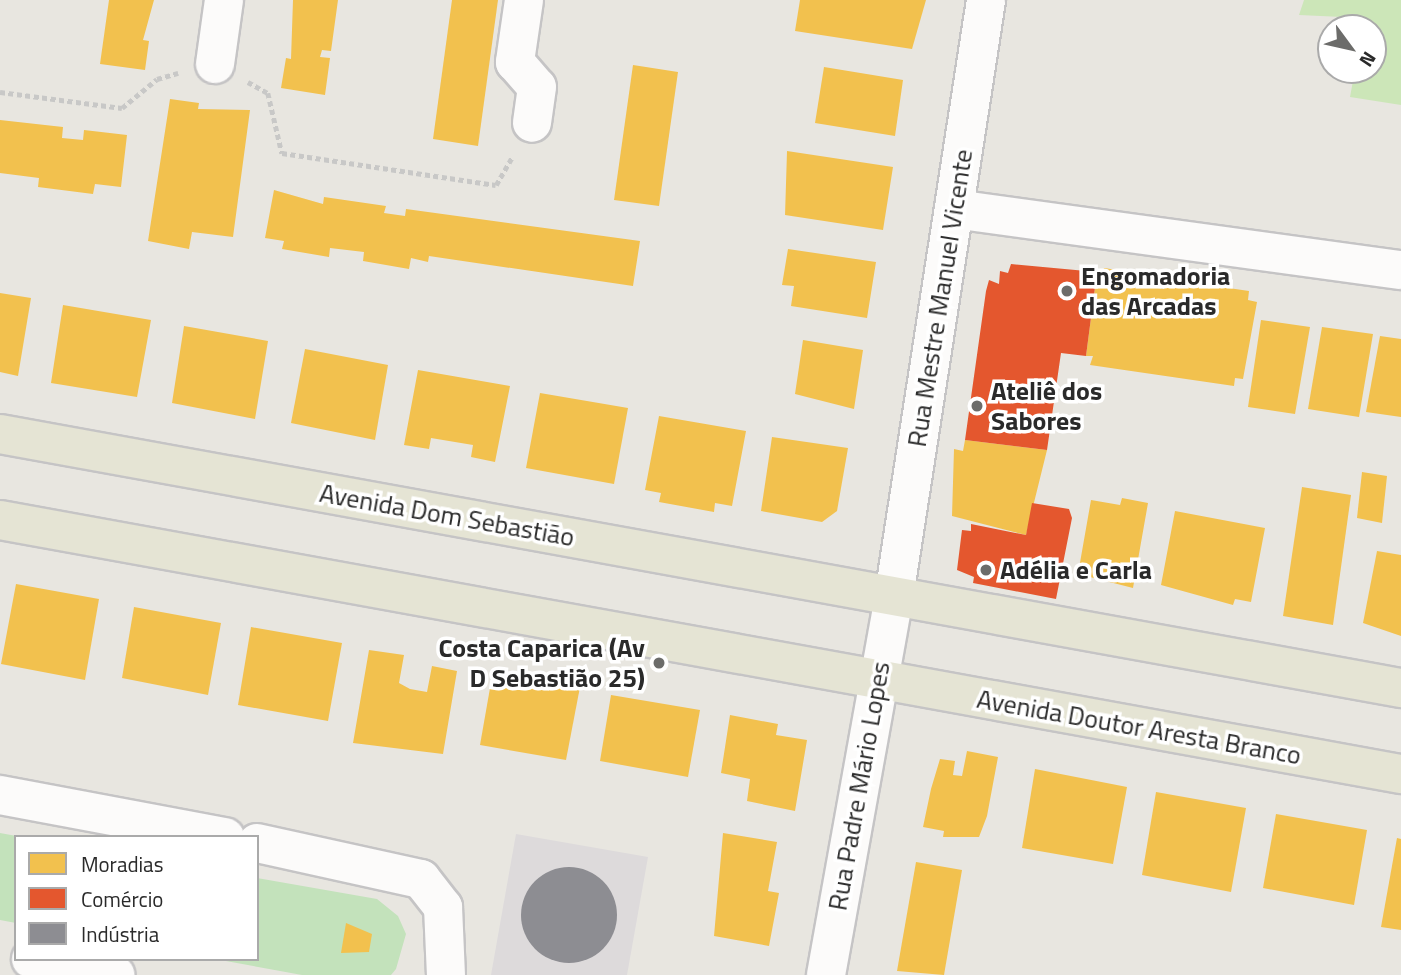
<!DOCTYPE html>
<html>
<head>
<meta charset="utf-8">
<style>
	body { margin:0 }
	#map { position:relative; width:1401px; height:975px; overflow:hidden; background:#e8e6e0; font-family:"Titillium Web",sans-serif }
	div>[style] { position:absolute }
	.industrial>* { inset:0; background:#dddadb }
	.green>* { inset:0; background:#c3e2bb }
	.pitch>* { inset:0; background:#cce6b8 }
	.homes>* { inset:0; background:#f2c14e }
	.shops>* { inset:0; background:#e4572e }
	.industry>* { inset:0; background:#8d8d92 }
	.round { border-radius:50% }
	.path>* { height:4.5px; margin-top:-2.25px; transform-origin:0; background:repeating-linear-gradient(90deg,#c8c8c7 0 5px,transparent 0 8.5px) }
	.roads { filter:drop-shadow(2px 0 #c5c4c5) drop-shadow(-2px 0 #c5c4c5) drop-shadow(0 2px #c5c4c5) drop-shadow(0 -2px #c5c4c5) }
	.minor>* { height:38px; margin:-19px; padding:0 19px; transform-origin:19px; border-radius:19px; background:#fcfbfa }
	.major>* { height:38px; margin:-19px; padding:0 19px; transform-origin:19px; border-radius:19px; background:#e5e4d4 }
	.dots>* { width:19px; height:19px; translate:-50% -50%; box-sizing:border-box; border:4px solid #fff; border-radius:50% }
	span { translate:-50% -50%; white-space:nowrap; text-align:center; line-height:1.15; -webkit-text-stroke:7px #fff; paint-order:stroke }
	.poi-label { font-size:26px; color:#2a2a2a; font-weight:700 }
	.left { translate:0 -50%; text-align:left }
	.right { translate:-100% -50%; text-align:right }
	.street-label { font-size:26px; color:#2a2a2a }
	.legend { position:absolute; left:14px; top:835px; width:245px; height:126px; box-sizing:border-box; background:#fff; border:2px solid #aaa; margin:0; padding:9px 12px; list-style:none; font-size:21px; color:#2a2a2a }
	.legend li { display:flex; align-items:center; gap:14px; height:35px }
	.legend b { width:35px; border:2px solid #aaa }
	.north { position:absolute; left:1317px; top:14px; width:70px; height:70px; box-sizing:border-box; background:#fff; border:2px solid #aaa; border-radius:50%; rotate:123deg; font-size:19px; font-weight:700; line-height:28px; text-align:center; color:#2a2a2a }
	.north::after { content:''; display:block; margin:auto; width:24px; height:32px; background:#6c6c6a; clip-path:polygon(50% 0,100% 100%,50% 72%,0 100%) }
</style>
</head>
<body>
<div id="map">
	<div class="industrial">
		<i style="clip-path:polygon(516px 834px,648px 857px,627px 975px,491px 975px)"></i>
	</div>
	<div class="green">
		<i style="clip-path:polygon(0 833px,22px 837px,16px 837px,16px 923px,0 920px)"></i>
		<i style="clip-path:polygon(257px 878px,377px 899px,398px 916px,406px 934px,396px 969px,391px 975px,302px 975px,215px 959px,257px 959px)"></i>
	</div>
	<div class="pitch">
		<i style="clip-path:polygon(1304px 0,1401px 0,1401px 105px,1350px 97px,1355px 70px,1373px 70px,1373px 28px,1362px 28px,1364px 18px,1299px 15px)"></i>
	</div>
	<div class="homes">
		<i style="clip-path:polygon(109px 0,154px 0,143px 40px,149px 41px,145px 70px,100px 64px)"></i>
		<i style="clip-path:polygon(293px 0,338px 0,331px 51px,322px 50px,320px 57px,330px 58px,325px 95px,281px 88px,286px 58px,291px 59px)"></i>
		<i style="clip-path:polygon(452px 0,498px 0,478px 146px,433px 139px)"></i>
		<i style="clip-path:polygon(800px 0,926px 0,912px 49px,795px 31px)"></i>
		<i style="clip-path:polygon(633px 65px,678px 72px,659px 206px,614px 200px)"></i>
		<i style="clip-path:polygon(824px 67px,903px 80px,895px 136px,815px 123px)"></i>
		<i style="clip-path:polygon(170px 99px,199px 103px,198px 109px,250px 110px,233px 237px,192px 232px,189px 249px,148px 241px)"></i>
		<i style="clip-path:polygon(0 120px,63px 127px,62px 138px,83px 140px,84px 130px,127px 135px,121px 187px,95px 184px,93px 194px,38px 187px,39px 178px,0 173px)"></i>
		<i style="clip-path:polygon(787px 151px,893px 167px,883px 230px,785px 215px)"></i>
		<i style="clip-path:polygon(274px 190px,323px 204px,324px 197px,386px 206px,384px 213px,405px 216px,406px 209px,640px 241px,633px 286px,429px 256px,428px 262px,411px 258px,409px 269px,363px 261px,364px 252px,330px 248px,329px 257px,282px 249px,284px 241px,265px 238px)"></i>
		<i style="clip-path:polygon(788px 249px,876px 262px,867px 318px,791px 306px,794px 286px,782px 285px)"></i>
		<i style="clip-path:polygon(1105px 268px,1132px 273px,1131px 284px,1164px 289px,1167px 279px,1249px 291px,1248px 300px,1257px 302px,1243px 379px,1235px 378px,1234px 386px,1090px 365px,1093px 356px,1086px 356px,1097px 272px)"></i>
		<i style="clip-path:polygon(0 293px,31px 298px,18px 376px,0 372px)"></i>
		<i style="clip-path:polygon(63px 305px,151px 320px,137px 397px,51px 383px)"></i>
		<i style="clip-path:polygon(1261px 320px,1310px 327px,1295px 414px,1248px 407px)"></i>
		<i style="clip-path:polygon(184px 326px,268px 341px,255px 419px,172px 403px)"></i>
		<i style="clip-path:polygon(1322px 327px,1373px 334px,1359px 417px,1308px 409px)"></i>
		<i style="clip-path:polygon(1380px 336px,1401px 339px,1401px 417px,1366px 412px)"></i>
		<i style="clip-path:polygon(803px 340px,863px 350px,854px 409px,795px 394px)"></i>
		<i style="clip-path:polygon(305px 349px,388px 365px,375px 440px,291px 423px)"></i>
		<i style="clip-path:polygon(418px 370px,510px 386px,495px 462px,471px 457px,473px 445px,431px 438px,429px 449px,404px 445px)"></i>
		<i style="clip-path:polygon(540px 393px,628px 408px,614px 484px,526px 468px)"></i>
		<i style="clip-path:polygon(659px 416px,746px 431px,732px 506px,715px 503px,714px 512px,659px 502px,661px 493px,645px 490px)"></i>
		<i style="clip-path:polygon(772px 437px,848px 448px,837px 511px,822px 522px,761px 511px)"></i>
		<i style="clip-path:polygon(965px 440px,1047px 450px,1026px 535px,952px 516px,954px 449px,963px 451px)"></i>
		<i style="clip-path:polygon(1362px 472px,1387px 476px,1382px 523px,1357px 518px)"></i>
		<i style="clip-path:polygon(1302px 487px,1351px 495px,1333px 625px,1283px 616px)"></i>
		<i style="clip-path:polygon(1122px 498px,1148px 503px,1133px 588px,1078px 574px,1091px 500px,1120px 505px)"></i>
		<i style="clip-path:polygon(1175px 511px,1265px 528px,1251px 602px,1235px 599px,1233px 605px,1161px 585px)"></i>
		<i style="clip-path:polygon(1377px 551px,1401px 555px,1401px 636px,1363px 623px)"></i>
		<i style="clip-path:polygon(16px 584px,99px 599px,85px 680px,1px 664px)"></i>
		<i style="clip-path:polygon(134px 607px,221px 623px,208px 695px,122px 678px)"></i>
		<i style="clip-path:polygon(251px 627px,342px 643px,328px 721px,238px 705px)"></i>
		<i style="clip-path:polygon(369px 650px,404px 655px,399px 683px,410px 689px,427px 692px,432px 666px,457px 671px,443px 754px,353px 743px)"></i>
		<i style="clip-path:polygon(493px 671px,580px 687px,566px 760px,480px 745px)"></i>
		<i style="clip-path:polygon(611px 695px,700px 710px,688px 777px,600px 761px)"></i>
		<i style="clip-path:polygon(730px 715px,778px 724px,776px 735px,807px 740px,795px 811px,747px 801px,750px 779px,721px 773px)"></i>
		<i style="clip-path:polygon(967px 751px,998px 757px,987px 816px,979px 837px,943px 837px,944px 831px,923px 827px,931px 789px,940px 759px,955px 761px,953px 775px,962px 776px)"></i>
		<i style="clip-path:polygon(1035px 769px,1127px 787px,1113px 864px,1022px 848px)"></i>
		<i style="clip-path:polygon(1156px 792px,1246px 808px,1231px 892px,1142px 875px)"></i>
		<i style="clip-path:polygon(1276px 814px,1367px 830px,1354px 905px,1263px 888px)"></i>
		<i style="clip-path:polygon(723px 833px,777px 842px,768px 891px,779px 893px,769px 946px,714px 936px)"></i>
		<i style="clip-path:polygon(1397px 838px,1401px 839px,1401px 930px,1381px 927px)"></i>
		<i style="clip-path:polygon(916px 862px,962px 870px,944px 975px,897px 971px)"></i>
		<i style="clip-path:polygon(346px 923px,372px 934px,369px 952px,341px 953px)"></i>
	</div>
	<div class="shops">
		<i style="clip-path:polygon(1011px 264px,1097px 272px,1086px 356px,1061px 353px,1047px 450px,965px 440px,986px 291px,989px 280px,999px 284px,1000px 271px,1008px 273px)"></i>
		<i style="clip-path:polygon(1032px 503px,1069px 509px,1072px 518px,1056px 599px,973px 583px,974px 577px,957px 570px,962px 530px,971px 531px,971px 524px,1026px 535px)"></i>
	</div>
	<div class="industry">
		<i class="round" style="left:521px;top:867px;width:96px;height:96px"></i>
	</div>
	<div class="path">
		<i style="left:248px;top:82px;width:23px;rotate:29deg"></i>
		<i style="left:268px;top:93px;width:62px;rotate:76.9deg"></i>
		<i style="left:282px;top:153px;width:216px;rotate:8.5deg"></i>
		<i style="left:496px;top:185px;width:32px;rotate:-60deg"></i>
		<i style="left:0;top:92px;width:123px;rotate:7.5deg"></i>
		<i style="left:122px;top:108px;width:45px;rotate:-39.6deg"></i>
		<i style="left:157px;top:79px;width:22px;rotate:-16deg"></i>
	</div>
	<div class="roads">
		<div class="minor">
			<i style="left:524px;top:0;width:63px;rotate:98.3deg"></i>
			<i style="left:515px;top:62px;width:33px;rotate:49deg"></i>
			<i style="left:537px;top:87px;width:36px;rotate:98deg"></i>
			<i style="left:215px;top:64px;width:65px;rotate:-82deg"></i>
			<i style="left:954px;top:209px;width:451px;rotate:7.8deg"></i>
			<i style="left:0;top:795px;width:229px;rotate:10.6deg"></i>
			<i style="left:257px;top:843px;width:168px;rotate:12.4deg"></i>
			<i style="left:421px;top:879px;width:36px;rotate:52deg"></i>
			<i style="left:443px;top:907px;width:68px;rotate:87.5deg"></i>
			<i style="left:31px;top:959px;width:86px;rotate:10.7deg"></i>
			<i style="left:826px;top:975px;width:385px;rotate:-79.8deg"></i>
			<i style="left:894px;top:596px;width:603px;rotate:-81.22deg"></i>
		</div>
		<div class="major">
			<i style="left:0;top:434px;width:1424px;rotate:10.28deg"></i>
			<i style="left:0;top:520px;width:1424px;rotate:10.28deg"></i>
		</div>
	</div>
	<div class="dots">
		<i style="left:1067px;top:291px;background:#6c6c6a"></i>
		<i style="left:977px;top:406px;background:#6c6c6a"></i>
		<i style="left:986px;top:570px;background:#6c6c6a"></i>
		<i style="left:659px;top:663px;background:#6c6c6a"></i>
	</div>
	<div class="poi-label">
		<span class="left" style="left:1081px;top:291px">Engomadoria<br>das Arcadas</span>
		<span class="left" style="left:991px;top:406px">Ateliê dos<br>Sabores</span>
		<span class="left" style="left:1000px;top:570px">Adélia e Carla</span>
		<span class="right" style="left:645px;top:663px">Costa Caparica (Av<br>D Sebastião 25)</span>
	</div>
	<div class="street-label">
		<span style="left:940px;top:298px;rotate:-81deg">Rua Mestre Manuel Vicente</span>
		<span style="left:447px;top:515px;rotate:10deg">Avenida Dom Sebastião</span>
		<span style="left:1139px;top:727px;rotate:10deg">Avenida Doutor Aresta Branco</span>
		<span style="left:859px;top:786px;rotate:-80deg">Rua Padre Mário Lopes</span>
	</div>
	<ul class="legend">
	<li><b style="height:19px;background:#f2c14e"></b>Moradias</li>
	<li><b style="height:19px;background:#e4572e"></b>Comércio</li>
	<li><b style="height:19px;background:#8d8d92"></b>Indústria</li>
	</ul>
	<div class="north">N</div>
</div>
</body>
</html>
